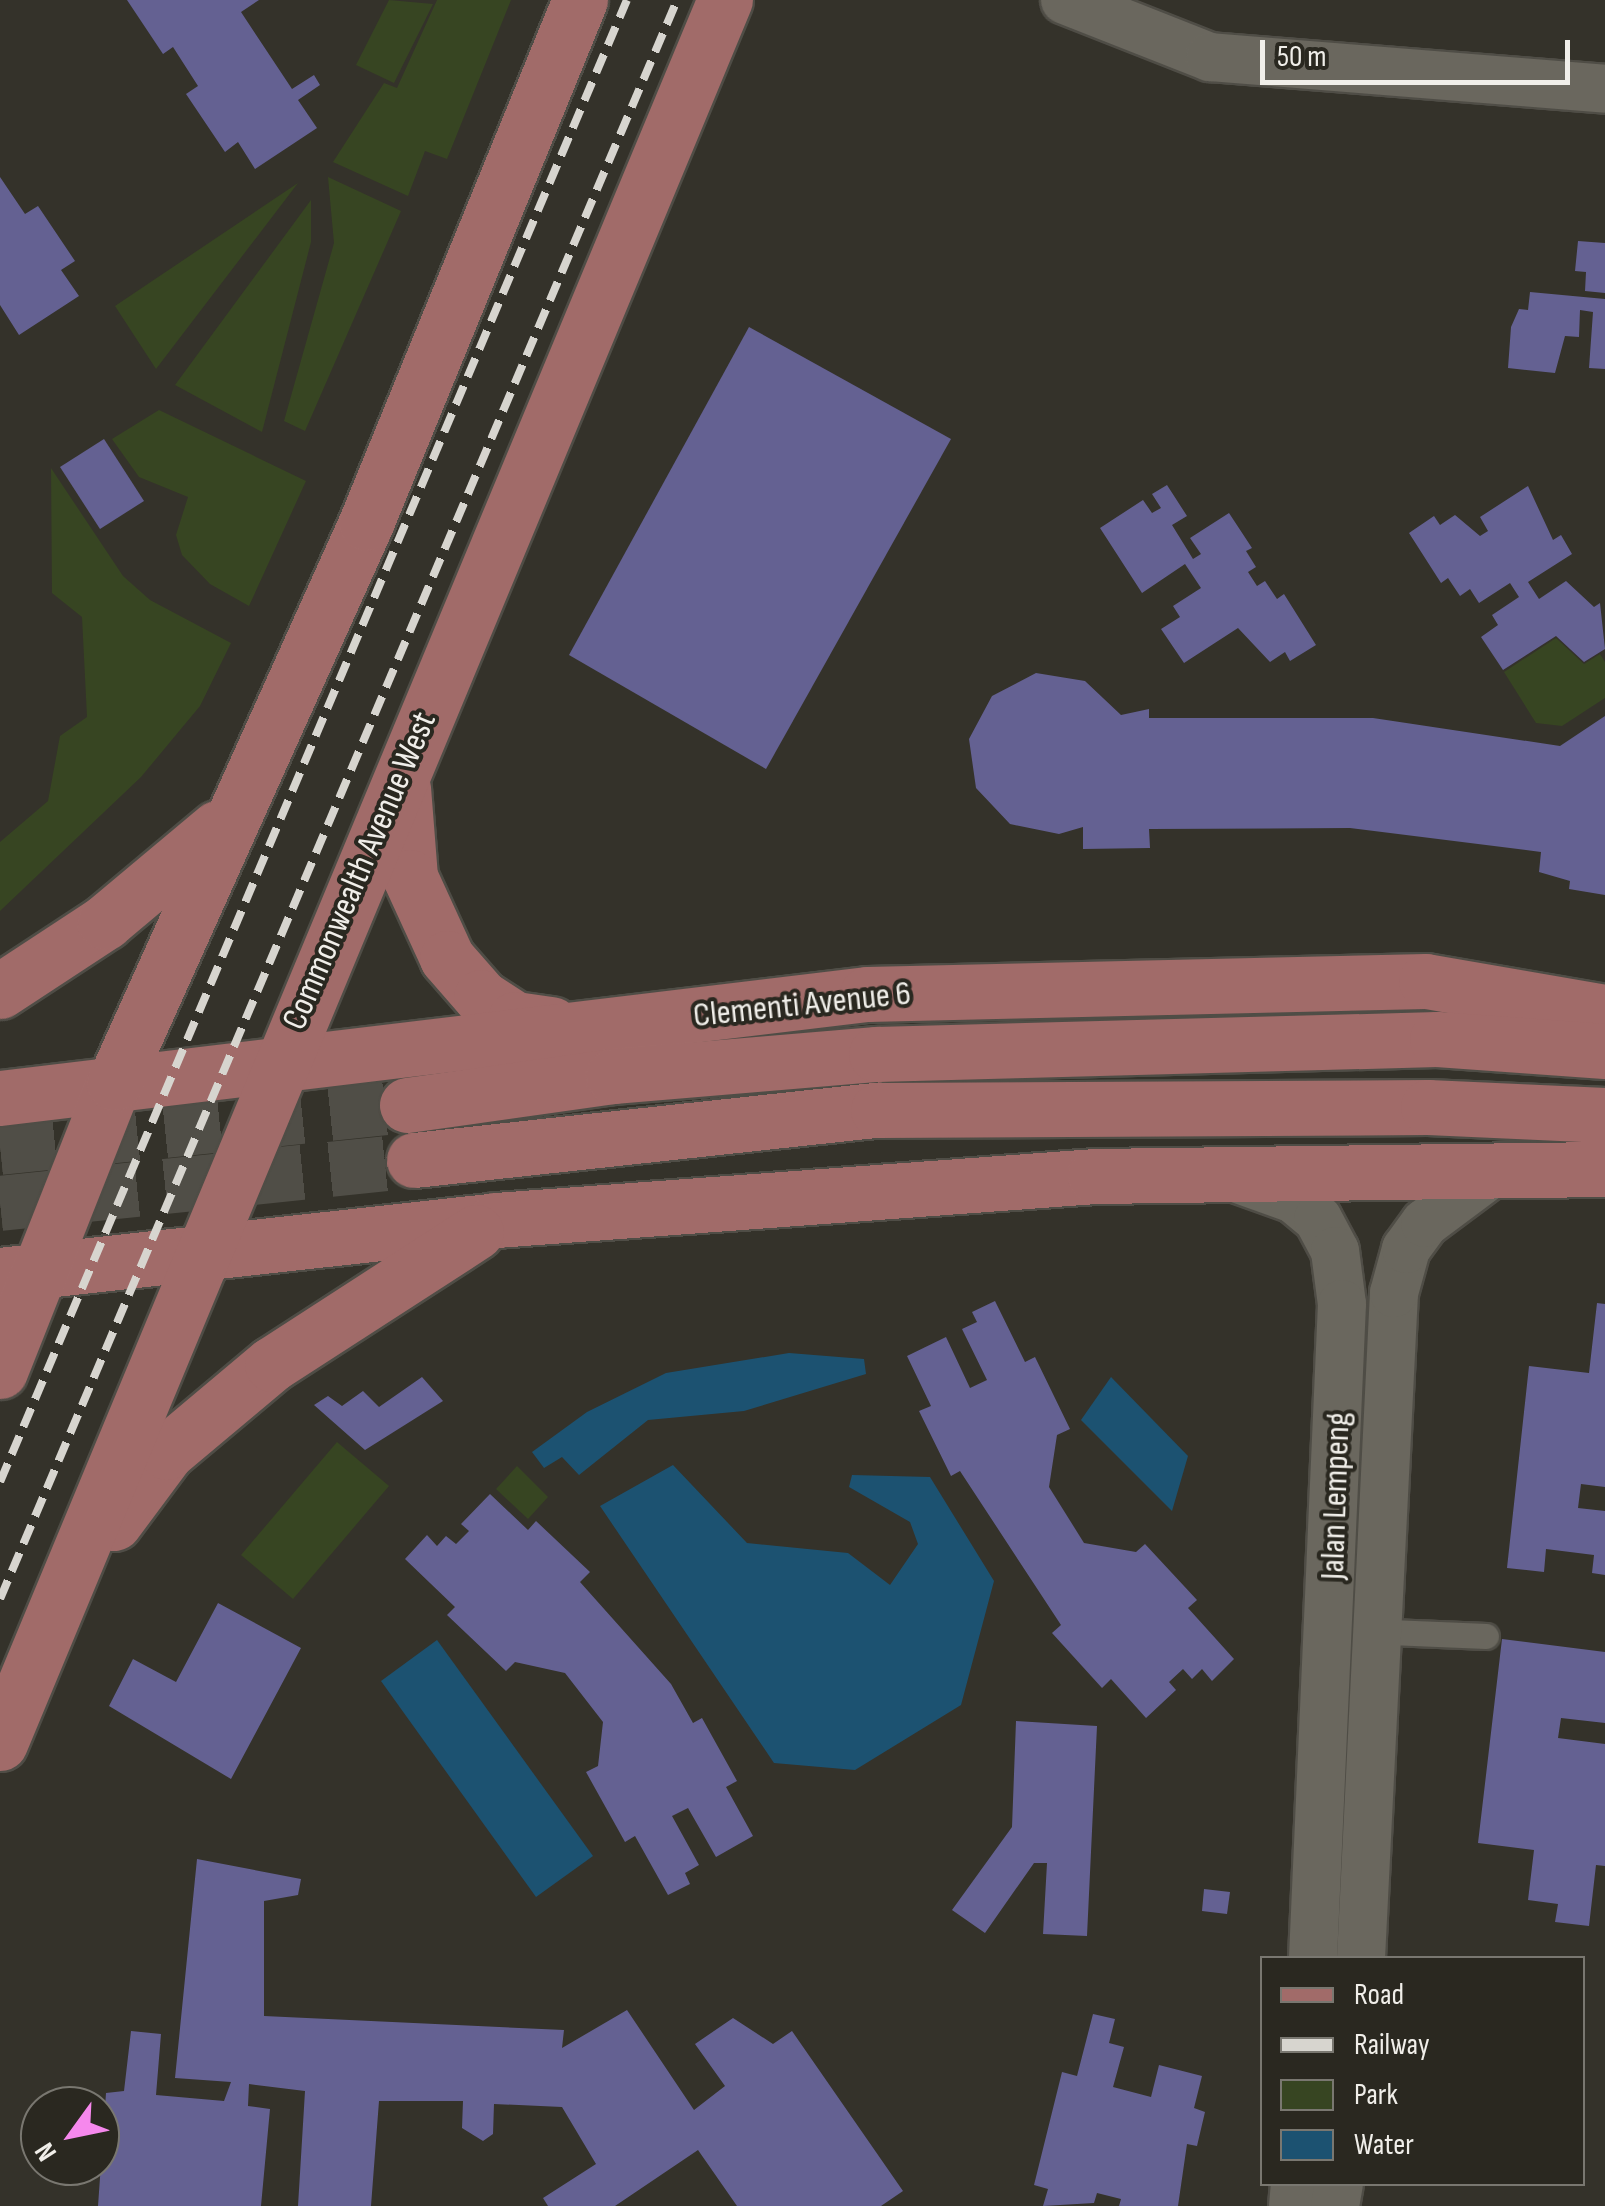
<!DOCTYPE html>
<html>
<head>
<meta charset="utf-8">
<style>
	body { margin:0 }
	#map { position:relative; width:1605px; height:2206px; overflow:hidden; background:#34322a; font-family:"Sofia Sans Condensed",sans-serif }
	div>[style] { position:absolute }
	.green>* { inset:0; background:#374522 }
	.water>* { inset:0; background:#1c5271 }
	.building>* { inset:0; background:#646192 }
	.primary-tunnel>* { height:55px; margin-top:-27.5px; transform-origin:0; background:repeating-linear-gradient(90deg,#504e47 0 55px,transparent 0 83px) }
	.roads { filter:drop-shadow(2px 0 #4f4d46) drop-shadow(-2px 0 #4f4d46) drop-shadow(0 2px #4f4d46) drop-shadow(0 -2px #4f4d46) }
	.lane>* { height:25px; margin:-12.5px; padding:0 12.5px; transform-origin:12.5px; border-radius:12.5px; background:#6a675e }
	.street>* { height:48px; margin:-24px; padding:0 24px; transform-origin:24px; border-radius:24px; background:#6a675e }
	.primary>* { height:55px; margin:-27.5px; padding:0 27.5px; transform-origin:27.5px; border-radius:27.5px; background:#a16b69 }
	.rail>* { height:8px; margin-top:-4px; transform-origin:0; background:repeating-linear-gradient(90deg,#d7d5cf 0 20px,transparent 0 30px) }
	span { translate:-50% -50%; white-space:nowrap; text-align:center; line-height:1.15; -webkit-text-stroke:8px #2a2820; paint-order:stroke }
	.street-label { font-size:35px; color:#f0eee9 }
	.legend { position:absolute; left:1260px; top:1956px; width:325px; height:230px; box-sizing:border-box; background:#2a2820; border:2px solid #797770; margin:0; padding:12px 18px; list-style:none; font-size:30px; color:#f0eee9 }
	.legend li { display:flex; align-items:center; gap:20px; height:50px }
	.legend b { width:50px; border:2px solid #797770 }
	.north { position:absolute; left:20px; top:2086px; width:100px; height:100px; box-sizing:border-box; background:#2a2820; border:2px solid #797770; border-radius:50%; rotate:237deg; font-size:28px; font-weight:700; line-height:40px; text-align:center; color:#f0eee9 }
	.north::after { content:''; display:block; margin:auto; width:35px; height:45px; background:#f688ed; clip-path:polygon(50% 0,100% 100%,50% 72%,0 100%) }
	.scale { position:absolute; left:1260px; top:40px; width:310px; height:45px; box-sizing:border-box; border:5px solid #f0eee9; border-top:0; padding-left:12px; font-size:30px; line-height:35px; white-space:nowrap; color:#f0eee9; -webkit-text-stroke:8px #2a2820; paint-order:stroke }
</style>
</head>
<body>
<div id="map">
	<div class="green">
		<i style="clip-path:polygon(389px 0,433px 4px,394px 83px,356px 65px)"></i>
		<i style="clip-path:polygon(437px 0,511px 0,447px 159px,425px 151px,408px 196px,333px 162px,384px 83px,397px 88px)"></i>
		<i style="clip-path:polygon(328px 177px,401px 211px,305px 431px,284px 421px,334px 243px)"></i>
		<i style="clip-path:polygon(298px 183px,156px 369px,115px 306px)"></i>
		<i style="clip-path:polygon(311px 200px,311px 242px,262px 432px,175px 385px)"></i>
		<i style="clip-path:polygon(159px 410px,306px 481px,249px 606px,210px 584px,182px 555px,176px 535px,188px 497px,139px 477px,112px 439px)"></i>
		<i style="clip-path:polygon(51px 468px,123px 576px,150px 600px,231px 643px,200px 706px,141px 777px,0 911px,0 842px,48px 801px,60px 736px,87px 717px,82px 617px,52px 593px)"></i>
		<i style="clip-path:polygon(1556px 638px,1584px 664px,1600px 654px,1605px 662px,1605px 698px,1562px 726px,1536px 723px,1504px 672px)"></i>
		<i style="clip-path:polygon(337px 1442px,389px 1486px,293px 1599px,241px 1555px)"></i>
		<i style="clip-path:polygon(517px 1466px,548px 1497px,528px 1519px,496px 1489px)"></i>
	</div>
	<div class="water">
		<i style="clip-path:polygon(789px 1353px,864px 1359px,866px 1374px,744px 1411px,648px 1420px,579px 1475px,562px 1457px,544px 1468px,532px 1452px,587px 1412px,666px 1373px)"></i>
		<i style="clip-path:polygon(1111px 1377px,1188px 1456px,1172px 1511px,1081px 1420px)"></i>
		<i style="clip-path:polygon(673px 1465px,747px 1543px,848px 1553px,890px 1585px,918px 1544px,910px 1522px,849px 1487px,852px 1475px,930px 1477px,994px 1581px,961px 1705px,855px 1770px,774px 1763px,600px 1506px)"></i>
		<i style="clip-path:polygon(437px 1640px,593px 1856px,536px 1897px,381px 1681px)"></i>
	</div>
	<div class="building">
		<i style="clip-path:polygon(127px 0,259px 0,241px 12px,292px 89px,314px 75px,320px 85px,298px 100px,317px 128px,255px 169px,238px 142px,225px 152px,186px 94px,198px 86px,173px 47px,163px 54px)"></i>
		<i style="clip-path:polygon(0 177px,25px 214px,38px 206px,75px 261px,61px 270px,79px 296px,19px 335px,0 305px)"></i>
		<i style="clip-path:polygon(1578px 241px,1605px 243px,1605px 293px,1585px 291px,1586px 272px,1575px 271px)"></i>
		<i style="clip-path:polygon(1530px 292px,1605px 299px,1605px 369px,1589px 368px,1593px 312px,1580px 310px,1579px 337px,1565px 336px,1555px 373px,1508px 368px,1511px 327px,1519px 309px,1528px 310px)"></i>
		<i style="clip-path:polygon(749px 327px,951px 439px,766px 769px,569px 655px)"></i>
		<i style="clip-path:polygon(104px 439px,144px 501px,100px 529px,60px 467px)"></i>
		<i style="clip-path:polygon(1167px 485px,1187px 516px,1172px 525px,1193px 559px,1201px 554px,1190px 538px,1229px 513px,1252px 548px,1246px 551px,1256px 567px,1248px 572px,1257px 586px,1265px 581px,1277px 599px,1284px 594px,1316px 645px,1290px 661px,1285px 652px,1270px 662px,1238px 628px,1184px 663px,1161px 629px,1180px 617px,1173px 606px,1201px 588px,1185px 564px,1142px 593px,1100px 528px,1143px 500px,1152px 513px,1161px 508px,1152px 494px)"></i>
		<i style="clip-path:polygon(1528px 486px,1553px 540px,1561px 535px,1572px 554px,1528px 582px,1539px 599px,1566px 581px,1594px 607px,1600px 603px,1605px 649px,1584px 662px,1556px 636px,1503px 670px,1481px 637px,1498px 625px,1492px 615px,1519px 597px,1510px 583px,1479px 603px,1470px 589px,1460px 596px,1448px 578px,1441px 583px,1409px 533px,1434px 516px,1440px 525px,1455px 515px,1480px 536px,1488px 531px,1480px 517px)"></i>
		<i style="clip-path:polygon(1036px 673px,1085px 681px,1121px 715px,1149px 709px,1149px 718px,1373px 718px,1560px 746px,1605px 716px,1605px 895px,1569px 889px,1570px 881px,1539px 872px,1541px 852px,1350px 828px,1149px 829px,1150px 848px,1083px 849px,1083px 827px,1059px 834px,1010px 824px,976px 788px,969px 739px,992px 696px)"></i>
		<i style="clip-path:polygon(995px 1301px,1025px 1362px,1035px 1357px,1070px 1429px,1057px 1435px,1049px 1487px,1084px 1543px,1136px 1552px,1145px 1544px,1197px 1600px,1188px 1608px,1234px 1659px,1212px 1681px,1202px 1669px,1192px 1679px,1183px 1669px,1169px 1682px,1176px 1690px,1146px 1718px,1111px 1679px,1102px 1688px,1052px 1633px,1061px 1625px,960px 1471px,951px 1476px,919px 1411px,931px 1406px,907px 1356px,946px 1337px,970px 1388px,987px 1380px,962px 1329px,977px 1322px,972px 1312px)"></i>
		<i style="clip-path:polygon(1597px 1303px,1605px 1304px,1605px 1487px,1581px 1484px,1578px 1508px,1605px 1511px,1605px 1575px,1592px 1573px,1594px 1555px,1546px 1549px,1544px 1572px,1507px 1568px,1529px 1366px,1589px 1373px)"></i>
		<i style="clip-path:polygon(422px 1377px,443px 1401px,365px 1450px,314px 1405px,328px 1396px,342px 1406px,363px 1391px,379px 1407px)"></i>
		<i style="clip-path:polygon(490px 1494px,528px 1530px,536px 1521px,590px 1572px,580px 1582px,671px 1684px,693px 1723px,702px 1718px,737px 1781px,726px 1787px,753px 1836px,716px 1857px,688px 1808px,672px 1816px,699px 1865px,685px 1873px,690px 1884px,668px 1895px,635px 1836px,625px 1842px,586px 1772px,598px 1766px,603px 1722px,565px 1673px,515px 1662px,506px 1671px,447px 1615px,455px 1607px,405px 1559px,427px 1535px,437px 1546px,446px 1536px,456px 1544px,469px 1531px,461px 1524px)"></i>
		<i style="clip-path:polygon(218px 1603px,301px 1648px,231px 1779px,109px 1706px,133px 1659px,176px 1682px)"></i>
		<i style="clip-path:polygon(1502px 1639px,1605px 1652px,1605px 1723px,1561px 1718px,1558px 1738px,1605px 1744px,1605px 1866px,1596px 1865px,1589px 1926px,1555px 1922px,1558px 1904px,1528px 1900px,1534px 1850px,1478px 1843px)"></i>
		<i style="clip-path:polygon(1016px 1721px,1097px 1726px,1087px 1936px,1043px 1934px,1047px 1863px,1034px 1863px,985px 1933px,952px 1910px,1012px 1827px)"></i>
		<i style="clip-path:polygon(197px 1859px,301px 1879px,298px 1895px,264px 1901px,264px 2016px,564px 2030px,562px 2048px,627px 2010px,694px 2110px,725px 2086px,695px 2044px,733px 2018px,773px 2044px,792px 2031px,903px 2191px,881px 2206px,737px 2206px,698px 2150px,615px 2206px,548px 2206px,543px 2198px,596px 2164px,562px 2107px,494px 2104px,493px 2134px,483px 2141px,462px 2128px,463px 2101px,379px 2101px,371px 2206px,298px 2206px,305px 2091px,249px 2084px,248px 2106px,270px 2109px,261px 2206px,98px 2206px,106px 2093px,124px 2091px,131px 2031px,161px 2034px,156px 2095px,224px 2101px,231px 2082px,175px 2078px)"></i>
		<i style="clip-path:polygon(1204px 1889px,1230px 1892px,1227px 1914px,1202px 1911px)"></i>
		<i style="clip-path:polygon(1093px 2014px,1115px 2019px,1109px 2043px,1124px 2047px,1113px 2087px,1151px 2097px,1159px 2065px,1202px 2076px,1194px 2108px,1205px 2112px,1197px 2146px,1187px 2144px,1178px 2206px,1119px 2206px,1121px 2199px,1097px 2193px,1094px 2203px,1043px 2206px,1048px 2189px,1034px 2185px,1062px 2072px,1077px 2076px)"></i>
	</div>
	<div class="primary-tunnel">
		<i style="left:0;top:1147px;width:409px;rotate:-5.9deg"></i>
		<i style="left:0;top:1203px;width:416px;rotate:-5.9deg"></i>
	</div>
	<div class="roads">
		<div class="lane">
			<i style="left:1366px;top:1631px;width:120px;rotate:2.4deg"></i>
		</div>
		<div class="street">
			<i style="left:1065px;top:0;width:156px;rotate:21.5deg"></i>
			<i style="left:1210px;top:57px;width:396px;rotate:4.6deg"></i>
			<i style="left:1235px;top:1178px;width:63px;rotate:19.6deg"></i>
			<i style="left:1294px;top:1199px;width:31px;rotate:40deg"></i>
			<i style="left:1318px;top:1219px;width:36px;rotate:62deg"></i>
			<i style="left:1335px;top:1251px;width:53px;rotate:82.5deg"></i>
			<i style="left:1342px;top:1304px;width:655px;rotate:92.54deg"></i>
			<i style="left:1361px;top:1958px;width:666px;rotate:-87.16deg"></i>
			<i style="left:1394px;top:1293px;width:46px;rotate:-74.7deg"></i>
			<i style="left:1406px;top:1249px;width:32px;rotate:-54deg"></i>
			<i style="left:1425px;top:1223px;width:84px;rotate:-36.7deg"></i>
			<i style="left:1293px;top:2206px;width:22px;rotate:-85deg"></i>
			<i style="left:1335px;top:2206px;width:22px;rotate:-80deg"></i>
		</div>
		<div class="primary">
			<i style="left:403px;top:788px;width:89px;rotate:85.5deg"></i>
			<i style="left:410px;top:877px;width:89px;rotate:65.4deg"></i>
			<i style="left:447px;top:958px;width:52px;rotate:48.9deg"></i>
			<i style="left:481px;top:997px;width:40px;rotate:32.9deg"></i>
			<i style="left:515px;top:1019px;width:37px;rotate:8deg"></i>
			<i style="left:0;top:991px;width:126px;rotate:-33.3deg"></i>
			<i style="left:105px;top:922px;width:146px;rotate:-40deg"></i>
			<i style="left:0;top:1098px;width:873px;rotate:-6.84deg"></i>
			<i style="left:867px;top:994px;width:559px;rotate:-1.33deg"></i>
			<i style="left:1426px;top:981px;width:182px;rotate:9.8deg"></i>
			<i style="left:407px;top:1105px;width:208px;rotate:-8deg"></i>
			<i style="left:613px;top:1076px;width:264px;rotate:-4.8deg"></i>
			<i style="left:876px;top:1054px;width:561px;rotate:-1.53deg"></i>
			<i style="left:1437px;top:1039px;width:168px;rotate:4.1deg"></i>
			<i style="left:414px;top:1160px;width:467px;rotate:-6.2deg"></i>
			<i style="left:878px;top:1110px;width:550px;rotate:-0.31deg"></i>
			<i style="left:1428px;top:1107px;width:177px;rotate:2.6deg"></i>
			<i style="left:0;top:1275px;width:499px;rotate:-6.3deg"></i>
			<i style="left:496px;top:1220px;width:601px;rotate:-4.2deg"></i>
			<i style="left:1095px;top:1176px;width:510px;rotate:-0.79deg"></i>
			<i style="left:0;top:1371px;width:310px;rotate:-68.4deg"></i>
			<i style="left:114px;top:1083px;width:614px;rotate:-65.77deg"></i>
			<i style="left:366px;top:523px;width:565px;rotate:-67.75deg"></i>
			<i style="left:114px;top:1523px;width:89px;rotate:-53.3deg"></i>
			<i style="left:167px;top:1452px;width:137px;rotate:-40deg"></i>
			<i style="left:272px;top:1364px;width:243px;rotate:-32.9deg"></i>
			<i style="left:0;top:1743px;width:1888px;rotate:-67.42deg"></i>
		</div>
	</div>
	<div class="rail">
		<i style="left:0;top:1482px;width:1609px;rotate:-67.07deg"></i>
		<i style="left:0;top:1599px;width:1736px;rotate:-67.05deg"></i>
	</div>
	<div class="street-label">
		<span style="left:360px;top:871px;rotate:-67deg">Commonwealth Avenue West</span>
		<span style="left:802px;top:1005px;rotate:-6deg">Clementi Avenue 6</span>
		<span style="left:1336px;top:1496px;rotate:-88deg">Jalan Lempeng</span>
	</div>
	<ul class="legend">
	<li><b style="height:12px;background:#a16b69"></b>Road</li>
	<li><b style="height:12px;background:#d7d5cf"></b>Railway</li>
	<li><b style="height:28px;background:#374522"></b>Park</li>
	<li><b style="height:28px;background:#1c5271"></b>Water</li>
	</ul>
	<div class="north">N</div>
	<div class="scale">50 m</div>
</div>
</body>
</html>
